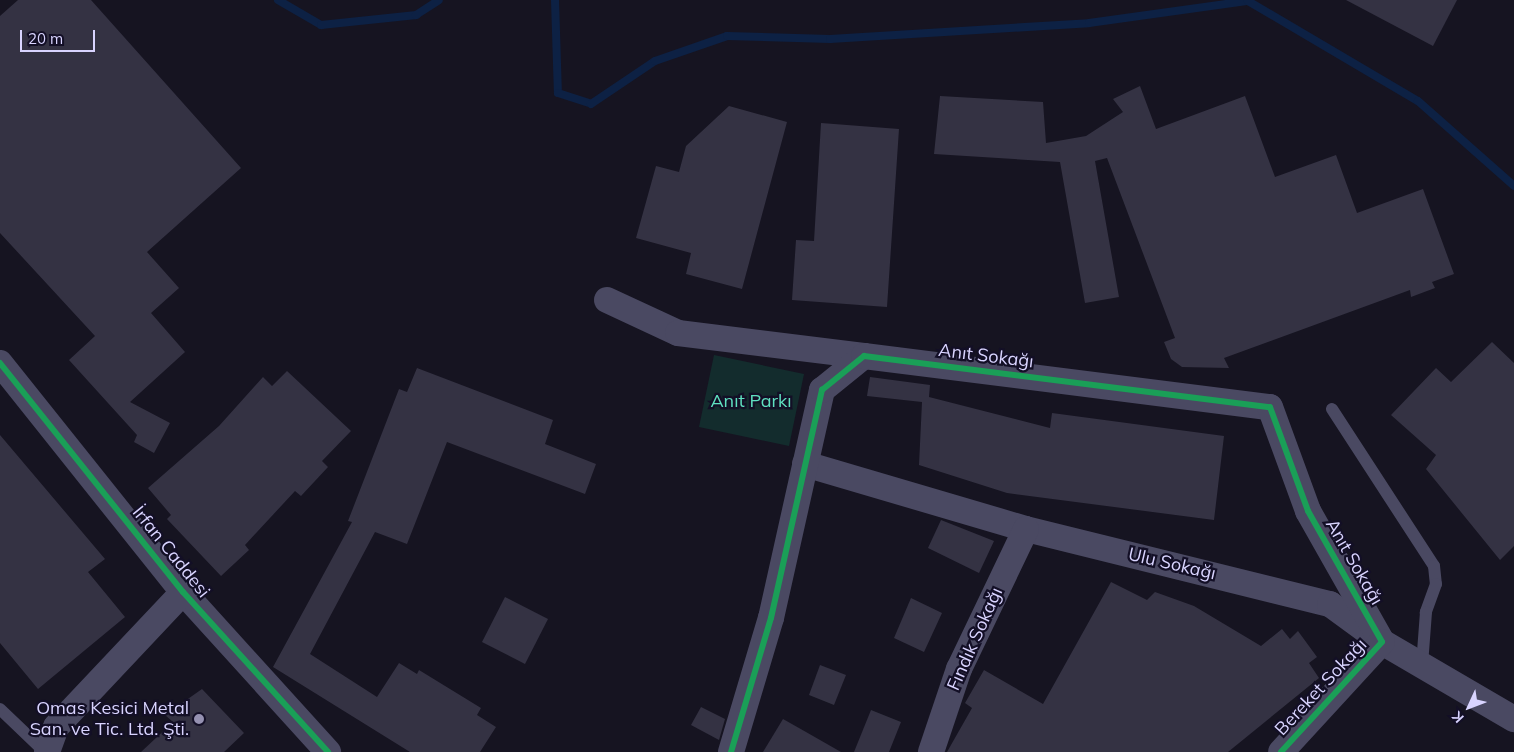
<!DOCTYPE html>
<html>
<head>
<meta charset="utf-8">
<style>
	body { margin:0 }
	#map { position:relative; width:1514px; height:752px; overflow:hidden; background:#161421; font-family:Mulish,sans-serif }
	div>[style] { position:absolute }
	.green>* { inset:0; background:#132c2d }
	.stream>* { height:8px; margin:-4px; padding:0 4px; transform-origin:4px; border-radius:4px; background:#0d2144 }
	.building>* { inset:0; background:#343243 }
	.lane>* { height:12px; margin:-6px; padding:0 6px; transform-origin:6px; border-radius:6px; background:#4a4962 }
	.street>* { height:26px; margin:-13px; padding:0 13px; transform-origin:13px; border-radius:13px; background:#4a4962 }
	.cycleway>* { height:6px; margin:-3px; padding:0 3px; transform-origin:3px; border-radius:3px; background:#1a9f57 }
	.dots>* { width:14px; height:14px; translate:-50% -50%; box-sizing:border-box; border:2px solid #130f26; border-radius:50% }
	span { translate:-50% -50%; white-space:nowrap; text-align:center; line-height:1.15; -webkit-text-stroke:4.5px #130f26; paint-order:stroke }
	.street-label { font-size:18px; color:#d9d4ff }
	.park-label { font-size:18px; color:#5fe0c0 }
	.poi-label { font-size:18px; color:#d9d4ff }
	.right { translate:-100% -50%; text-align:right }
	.north { position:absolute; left:1444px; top:682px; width:50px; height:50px; -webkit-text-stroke:4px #130f26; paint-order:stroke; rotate:227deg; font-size:14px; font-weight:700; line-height:20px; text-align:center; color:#d9d4ff }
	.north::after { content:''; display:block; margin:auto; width:18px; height:22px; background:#d9d4ff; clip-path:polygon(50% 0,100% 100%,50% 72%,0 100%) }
	.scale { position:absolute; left:20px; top:30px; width:75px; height:22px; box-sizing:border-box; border:2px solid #d9d4ff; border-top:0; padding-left:6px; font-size:15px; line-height:18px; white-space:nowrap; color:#d9d4ff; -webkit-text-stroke:4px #130f26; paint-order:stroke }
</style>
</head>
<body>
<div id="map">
	<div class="green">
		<i style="clip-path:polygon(714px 355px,804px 374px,789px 446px,699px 427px)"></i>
	</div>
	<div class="stream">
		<i style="left:278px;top:0;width:50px;rotate:30.2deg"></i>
		<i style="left:321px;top:25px;width:96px;rotate:-6deg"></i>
		<i style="left:416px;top:15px;width:27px;rotate:-33deg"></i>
		<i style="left:555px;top:0;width:93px;rotate:88.2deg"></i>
		<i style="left:558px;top:93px;width:35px;rotate:18deg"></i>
		<i style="left:591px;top:104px;width:77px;rotate:-33.9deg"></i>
		<i style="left:655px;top:61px;width:76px;rotate:-19.1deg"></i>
		<i style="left:727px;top:36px;width:103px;rotate:1.7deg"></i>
		<i style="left:830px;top:39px;width:259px;rotate:-3.5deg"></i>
		<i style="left:1089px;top:23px;width:161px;rotate:-7.9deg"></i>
		<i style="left:1248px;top:1px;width:197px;rotate:30.5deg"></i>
		<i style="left:1418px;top:101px;width:128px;rotate:41.5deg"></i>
	</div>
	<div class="building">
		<i style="clip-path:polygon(18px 0,91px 0,241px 168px,147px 252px,179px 288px,151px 313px,185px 352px,130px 402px,170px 423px,154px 453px,134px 442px,137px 435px,69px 360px,95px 336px,0 233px,0 16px)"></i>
		<i style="clip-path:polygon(1346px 0,1457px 0,1433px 46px)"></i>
		<i style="clip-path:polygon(1140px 86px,1156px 129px,1245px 96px,1275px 177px,1336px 155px,1357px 213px,1423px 189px,1454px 274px,1432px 282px,1435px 288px,1411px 297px,1410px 290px,1224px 358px,1229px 368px,1182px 367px,1171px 359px,1164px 342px,1175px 338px,1107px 158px,1095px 161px,1119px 297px,1085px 303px,1060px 162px,934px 154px,940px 96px,1043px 102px,1046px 143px,1086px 136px,1123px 112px,1113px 99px)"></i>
		<i style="clip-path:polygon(729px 106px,787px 122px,742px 289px,686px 274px,691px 253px,636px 238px,656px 166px,679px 172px,686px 146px)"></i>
		<i style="clip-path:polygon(821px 123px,899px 129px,887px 307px,792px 300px,796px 240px,814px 241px)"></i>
		<i style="clip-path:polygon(1492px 342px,1514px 363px,1514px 546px,1500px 560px,1426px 469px,1436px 455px,1391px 415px,1436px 368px,1451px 382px)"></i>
		<i style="clip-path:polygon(417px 368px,553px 420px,545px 444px,596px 464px,585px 494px,447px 442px,407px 544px,375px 532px,310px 654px,377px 697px,399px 663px,417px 674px,419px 670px,481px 708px,477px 715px,496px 727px,480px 752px,410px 752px,273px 667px,352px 522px,348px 521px,399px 389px,407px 392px)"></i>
		<i style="clip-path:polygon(287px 371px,351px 431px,322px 461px,328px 467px,301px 496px,295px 491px,245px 545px,249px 550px,221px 576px,167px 519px,171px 515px,148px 488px,219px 426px,263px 377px,272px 386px)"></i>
		<i style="clip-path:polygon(870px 377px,930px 385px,929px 397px,1050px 428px,1052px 413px,1224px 436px,1214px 520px,1007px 493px,919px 465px,922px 402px,867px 396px)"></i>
		<i style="clip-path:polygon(0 435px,105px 559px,88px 572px,125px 617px,38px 689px,0 643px)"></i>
		<i style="clip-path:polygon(941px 520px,994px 541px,979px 573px,928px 548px)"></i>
		<i style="clip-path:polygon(1111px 582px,1147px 600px,1155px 592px,1194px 606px,1261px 646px,1282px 629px,1290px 639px,1298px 631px,1317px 657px,1309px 663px,1319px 678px,1228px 752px,947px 752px,972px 708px,965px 703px,984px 670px,1043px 704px)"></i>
		<i style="clip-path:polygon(505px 597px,548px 619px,525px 664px,482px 642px)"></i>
		<i style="clip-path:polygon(911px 598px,942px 613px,924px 652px,894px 638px)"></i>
		<i style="clip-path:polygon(820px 665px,846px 675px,834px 705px,809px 695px)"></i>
		<i style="clip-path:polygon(202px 689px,244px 733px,224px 752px,141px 752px,173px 722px,165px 715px)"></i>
		<i style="clip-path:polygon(701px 707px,725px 719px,719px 740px,691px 725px)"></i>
		<i style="clip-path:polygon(871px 710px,901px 722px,889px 752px,854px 752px)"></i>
		<i style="clip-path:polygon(783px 719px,806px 732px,841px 752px,763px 752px)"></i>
	</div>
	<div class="lane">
		<i style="left:1332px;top:409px;width:187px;rotate:57deg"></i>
		<i style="left:1434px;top:566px;width:18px;rotate:84deg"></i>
		<i style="left:1436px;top:584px;width:30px;rotate:110deg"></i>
		<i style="left:1426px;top:612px;width:53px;rotate:94.3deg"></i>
		<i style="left:0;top:709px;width:62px;rotate:43.7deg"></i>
	</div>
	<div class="street">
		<i style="left:607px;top:300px;width:78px;rotate:24.9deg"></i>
		<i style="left:678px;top:333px;width:187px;rotate:7deg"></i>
		<i style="left:0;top:363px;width:293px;rotate:51.4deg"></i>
		<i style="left:183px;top:592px;width:216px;rotate:47.8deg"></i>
		<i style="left:805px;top:464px;width:230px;rotate:16.4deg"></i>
		<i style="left:1026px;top:529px;width:313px;rotate:13.9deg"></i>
		<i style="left:1330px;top:604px;width:64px;rotate:36.2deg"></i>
		<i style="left:1382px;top:642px;width:153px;rotate:30.3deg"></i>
		<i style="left:47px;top:752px;width:27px;rotate:-70deg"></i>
		<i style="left:56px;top:727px;width:185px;rotate:-46.7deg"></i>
		<i style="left:731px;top:752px;width:140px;rotate:-73.4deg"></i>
		<i style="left:771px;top:618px;width:234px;rotate:-77.4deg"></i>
		<i style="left:822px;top:390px;width:54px;rotate:-39deg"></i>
		<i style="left:864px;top:356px;width:409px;rotate:7.2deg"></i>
		<i style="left:1270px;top:407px;width:111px;rotate:69.9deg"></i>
		<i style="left:1308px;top:511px;width:150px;rotate:60.5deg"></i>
		<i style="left:1382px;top:642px;width:149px;rotate:132.6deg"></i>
		<i style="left:931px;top:752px;width:88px;rotate:-71.4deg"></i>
		<i style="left:959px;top:669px;width:155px;rotate:-64.4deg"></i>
	</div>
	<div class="cycleway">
		<i style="left:0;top:363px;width:293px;rotate:51.4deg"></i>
		<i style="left:183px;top:592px;width:216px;rotate:47.8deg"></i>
		<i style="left:731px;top:752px;width:140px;rotate:-73.4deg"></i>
		<i style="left:771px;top:618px;width:234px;rotate:-77.4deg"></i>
		<i style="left:822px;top:390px;width:54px;rotate:-39deg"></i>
		<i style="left:864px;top:356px;width:409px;rotate:7.2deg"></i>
		<i style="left:1270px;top:407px;width:111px;rotate:69.9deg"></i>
		<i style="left:1308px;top:511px;width:150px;rotate:60.5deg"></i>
		<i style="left:1382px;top:642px;width:149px;rotate:132.6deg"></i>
	</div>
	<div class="dots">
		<i style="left:199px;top:719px;background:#9591b1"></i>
	</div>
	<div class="street-label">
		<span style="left:986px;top:356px;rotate:7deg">Anıt Sokağı</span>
		<span style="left:171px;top:552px;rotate:51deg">İrfan Caddesi</span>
		<span style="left:1354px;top:562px;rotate:60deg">Anıt Sokağı</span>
		<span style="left:1172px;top:564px;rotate:13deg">Ulu Sokağı</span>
		<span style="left:975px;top:639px;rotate:-66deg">Fındık Sokağı</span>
		<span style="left:1321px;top:687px;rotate:-47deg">Bereket Sokağı</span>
	</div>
	<div class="park-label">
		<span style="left:751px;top:401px">Anıt Parkı</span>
	</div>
	<div class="poi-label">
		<span class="right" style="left:189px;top:719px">Omas Kesici Metal<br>San. ve Tic. Ltd. Şti.</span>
	</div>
	<div class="north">K</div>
	<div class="scale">20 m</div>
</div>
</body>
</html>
